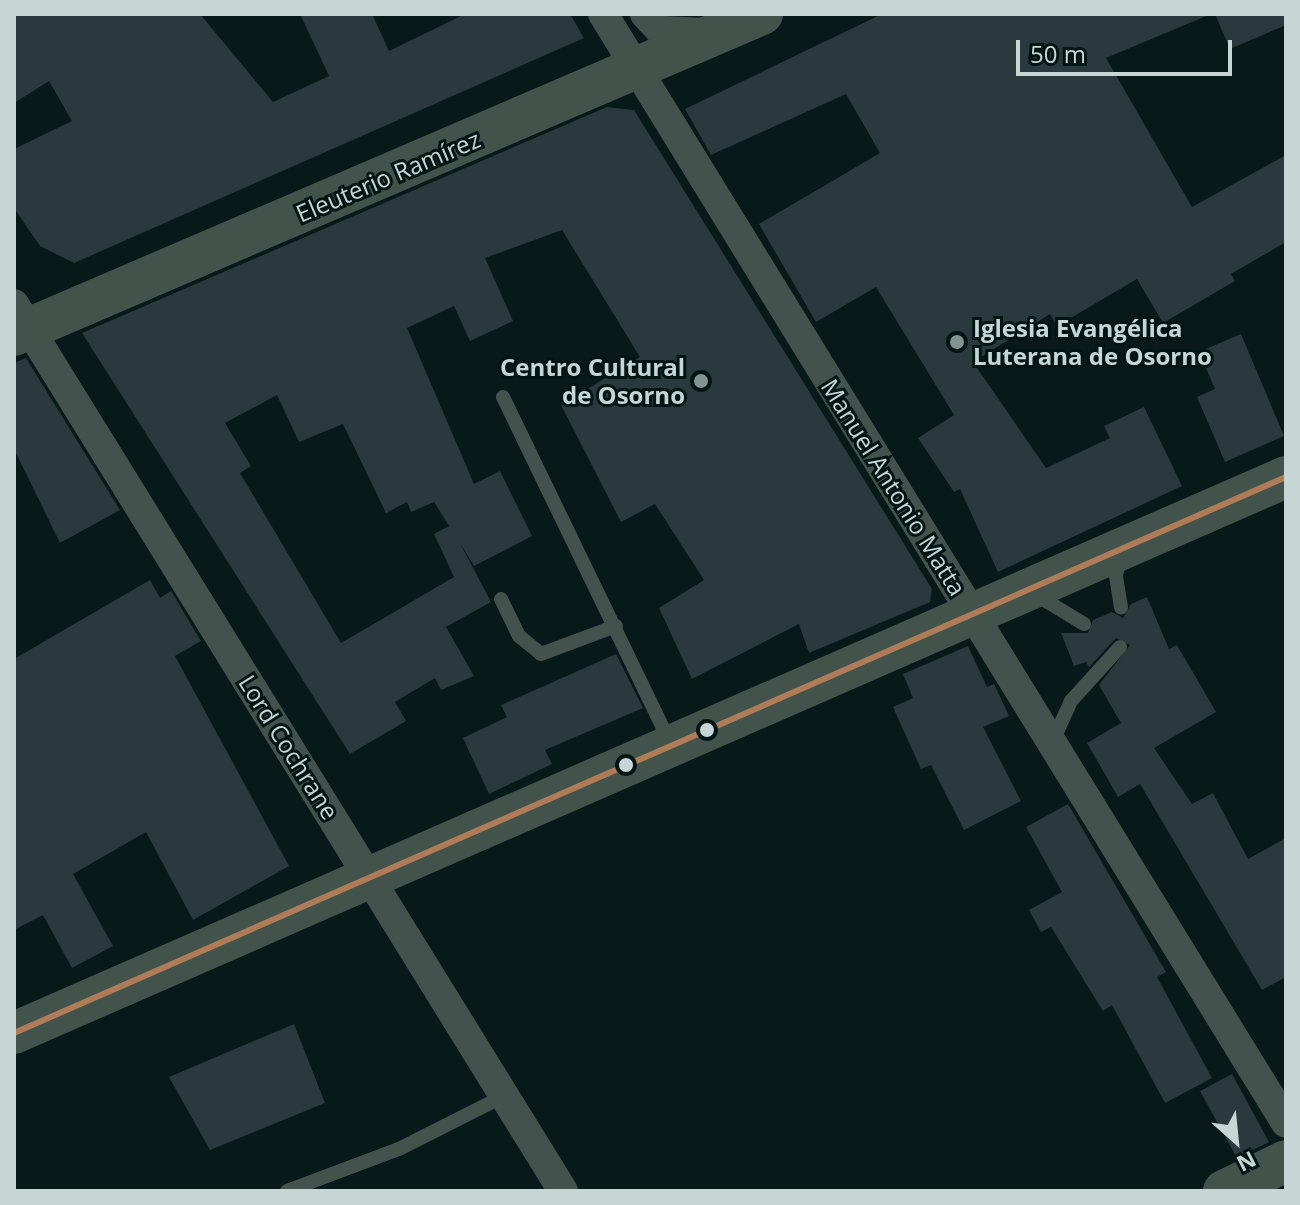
<!DOCTYPE html>
<html>
<head>
<meta charset="utf-8">
<style>
	body { margin:0 }
	#map { position:relative; width:1300px; height:1205px; overflow:hidden; background:#071918; font-family:"Open Sans",sans-serif }
	div>[style] { position:absolute }
	.building>* { inset:0; background:#29393c }
	.lane>* { height:14px; margin:-7px; padding:0 7px; transform-origin:7px; border-radius:7px; background:#43524c }
	.street>* { height:30px; margin:-15px; padding:0 15px; transform-origin:15px; border-radius:15px; background:#43524c }
	.secondary>* { height:42px; margin:-21px; padding:0 21px; transform-origin:21px; border-radius:21px; background:#41534a }
	.bus-1>* { height:6px; margin:-3px; padding:0 3px; transform-origin:3px; border-radius:3px; background:#b07c57 }
	.dots>* { width:22px; height:22px; translate:-50% -50%; box-sizing:border-box; border:4px solid #011614; border-radius:50% }
	span { translate:-50% -50%; white-space:nowrap; text-align:center; line-height:1.15; -webkit-text-stroke:6px #011614; paint-order:stroke }
	.street-label { font-size:24px; color:#c5d6d4 }
	.poi-label { font-size:24px; color:#c5d6d4; font-weight:700 }
	.left { translate:0 -50%; text-align:left }
	.right { translate:-100% -50%; text-align:right }
	.frame { position:absolute; inset:0; border:16px solid #c5d6d4; pointer-events:none }
	.north { position:absolute; left:1196px; top:1101px; width:80px; height:80px; -webkit-text-stroke:6px #011614; paint-order:stroke; rotate:153deg; font-size:22px; font-weight:700; line-height:32px; text-align:center; color:#c5d6d4 }
	.north::after { content:''; display:block; margin:auto; width:28px; height:36px; background:#c5d6d4; clip-path:polygon(50% 0,100% 100%,50% 72%,0 100%) }
	.scale { position:absolute; left:1016px; top:40px; width:216px; height:36px; box-sizing:border-box; border:4px solid #c5d6d4; border-top:0; padding-left:10px; font-size:24px; line-height:28px; white-space:nowrap; color:#c5d6d4; -webkit-text-stroke:6px #011614; paint-order:stroke }
</style>
</head>
<body>
<div id="map">
	<div class="building">
		<i style="clip-path:polygon(14px 14px,200px 14px,273px 102px,329px 76px,300px 14px,372px 14px,389px 51px,465px 14px,570px 14px,584px 38px,74px 263px,40px 246px,14px 208px,14px 149px,72px 121px,49px 81px,14px 103px)"></i>
		<i style="clip-path:polygon(882px 14px,1211px 14px,1106px 58px,1192px 207px,1286px 155px,1286px 242px,1231px 274px,1235px 281px,1163px 323px,1137px 279px,1057px 326px,1050px 314px,973px 362px,1046px 468px,1110px 438px,1104px 426px,1144px 407px,1182px 486px,998px 572px,960px 489px,954px 492px,918px 438px,954px 415px,876px 287px,816px 322px,759px 224px,880px 153px,846px 94px,711px 155px,685px 109px)"></i>
		<i style="clip-path:polygon(1215px 14px,1286px 14px,1286px 25px,1230px 49px)"></i>
		<i style="clip-path:polygon(evenodd,607px 107px,634px 110px,932px 589px,930px 602px,809px 653px,799px 624px,692px 679px,659px 608px,704px 580px,655px 504px,621px 522px,561px 405px,640px 357px,562px 230px,485px 258px,513px 321px,470px 341px,454px 306px,407px 328px,474px 484px,500px 471px,532px 536px,474px 566px,460px 543px,491px 602px,446px 627px,474px 676px,441px 690px,435px 678px,395px 702px,406px 721px,350px 754px,82px 333px,607px 107px,277px 395px,299px 442px,343px 424px,386px 513px,407px 502px,411px 512px,434px 502px,449px 526px,434px 534px,454px 577px,341px 643px,240px 473px,251px 466px,225px 423px,277px 395px)"></i>
		<i style="clip-path:polygon(1241px 334px,1284px 436px,1225px 462px,1197px 397px,1215px 389px,1199px 352px)"></i>
		<i style="clip-path:polygon(26px 358px,120px 510px,60px 543px,14px 449px,14px 363px)"></i>
		<i style="clip-path:polygon(150px 580px,160px 598px,171px 591px,201px 641px,175px 656px,289px 866px,193px 920px,146px 832px,73px 874px,113px 946px,72px 968px,43px 915px,14px 930px,14px 659px)"></i>
		<i style="clip-path:polygon(1147px 597px,1169px 649px,1177px 645px,1216px 712px,1154px 748px,1192px 804px,1213px 793px,1248px 859px,1286px 838px,1286px 977px,1262px 990px,1140px 784px,1118px 797px,1087px 743px,1121px 723px,1099px 685px,1130px 645px,1116px 638px,1089px 667px,1086px 662px,1074px 666px,1061px 633px,1088px 633px,1093px 620px,1112px 612px,1123px 618px,1131px 604px)"></i>
		<i style="clip-path:polygon(968px 646px,987px 687px,994px 684px,1009px 716px,983px 727px,1021px 801px,964px 830px,931px 765px,921px 769px,893px 707px,913px 698px,903px 674px)"></i>
		<i style="clip-path:polygon(616px 654px,643px 708px,545px 750px,552px 764px,489px 794px,463px 738px,507px 717px,501px 705px)"></i>
		<i style="clip-path:polygon(1068px 804px,1166px 972px,1157px 977px,1212px 1078px,1165px 1103px,1112px 1005px,1103px 1011px,1051px 927px,1041px 932px,1029px 910px,1062px 892px,1026px 827px)"></i>
		<i style="clip-path:polygon(294px 1024px,325px 1103px,210px 1150px,169px 1077px)"></i>
		<i style="clip-path:polygon(1232px 1074px,1269px 1142px,1237px 1158px,1200px 1091px)"></i>
	</div>
	<div class="lane">
		<i style="left:503px;top:397px;width:386px;rotate:64.2deg"></i>
		<i style="left:1120px;top:558px;width:18px;rotate:103deg"></i>
		<i style="left:1116px;top:576px;width:32px;rotate:81deg"></i>
		<i style="left:1038px;top:596px;width:54px;rotate:31.3deg"></i>
		<i style="left:501px;top:599px;width:41px;rotate:64.1deg"></i>
		<i style="left:519px;top:636px;width:28px;rotate:39deg"></i>
		<i style="left:541px;top:654px;width:80px;rotate:-20.5deg"></i>
		<i style="left:1052px;top:743px;width:46px;rotate:-65.7deg"></i>
		<i style="left:1071px;top:701px;width:73px;rotate:-47.8deg"></i>
		<i style="left:287px;top:1191px;width:120px;rotate:-20.6deg"></i>
		<i style="left:399px;top:1149px;width:118px;rotate:-26.8deg"></i>
	</div>
	<div class="street">
		<i style="left:603px;top:14px;width:1302px;rotate:58.37deg"></i>
		<i style="left:645px;top:14px;width:23px;rotate:47deg"></i>
		<i style="left:661px;top:31px;width:47px;rotate:2.4deg"></i>
		<i style="left:14px;top:304px;width:1043px;rotate:58.24deg"></i>
	</div>
	<div class="secondary">
		<i style="left:14px;top:335px;width:814px;rotate:-23.23deg"></i>
		<i style="left:14px;top:1033px;width:1388px;rotate:-23.61deg"></i>
		<i style="left:1224px;top:1191px;width:69px;rotate:-25.8deg"></i>
	</div>
	<div class="bus-1">
		<i style="left:14px;top:1033px;width:1388px;rotate:-23.61deg"></i>
	</div>
	<div class="dots">
		<i style="left:957px;top:342px;background:#829492"></i>
		<i style="left:701px;top:381px;background:#829492"></i>
		<i style="left:707px;top:730px;background:#c5d6d4"></i>
		<i style="left:626px;top:765px;background:#c5d6d4"></i>
	</div>
	<div class="street-label">
		<span style="left:388px;top:176px;rotate:-23deg">Eleuterio Ramírez</span>
		<span style="left:894px;top:487px;rotate:58deg">Manuel Antonio Matta</span>
		<span style="left:289px;top:747px;rotate:58deg">Lord Cochrane</span>
	</div>
	<div class="poi-label">
		<span class="left" style="left:973px;top:342px">Iglesia Evangélica<br>Luterana de Osorno</span>
		<span class="right" style="left:685px;top:381px">Centro Cultural<br>de Osorno</span>
	</div>
	<div class="frame"></div>
	<div class="north">N</div>
	<div class="scale">50 m</div>
</div>
</body>
</html>
